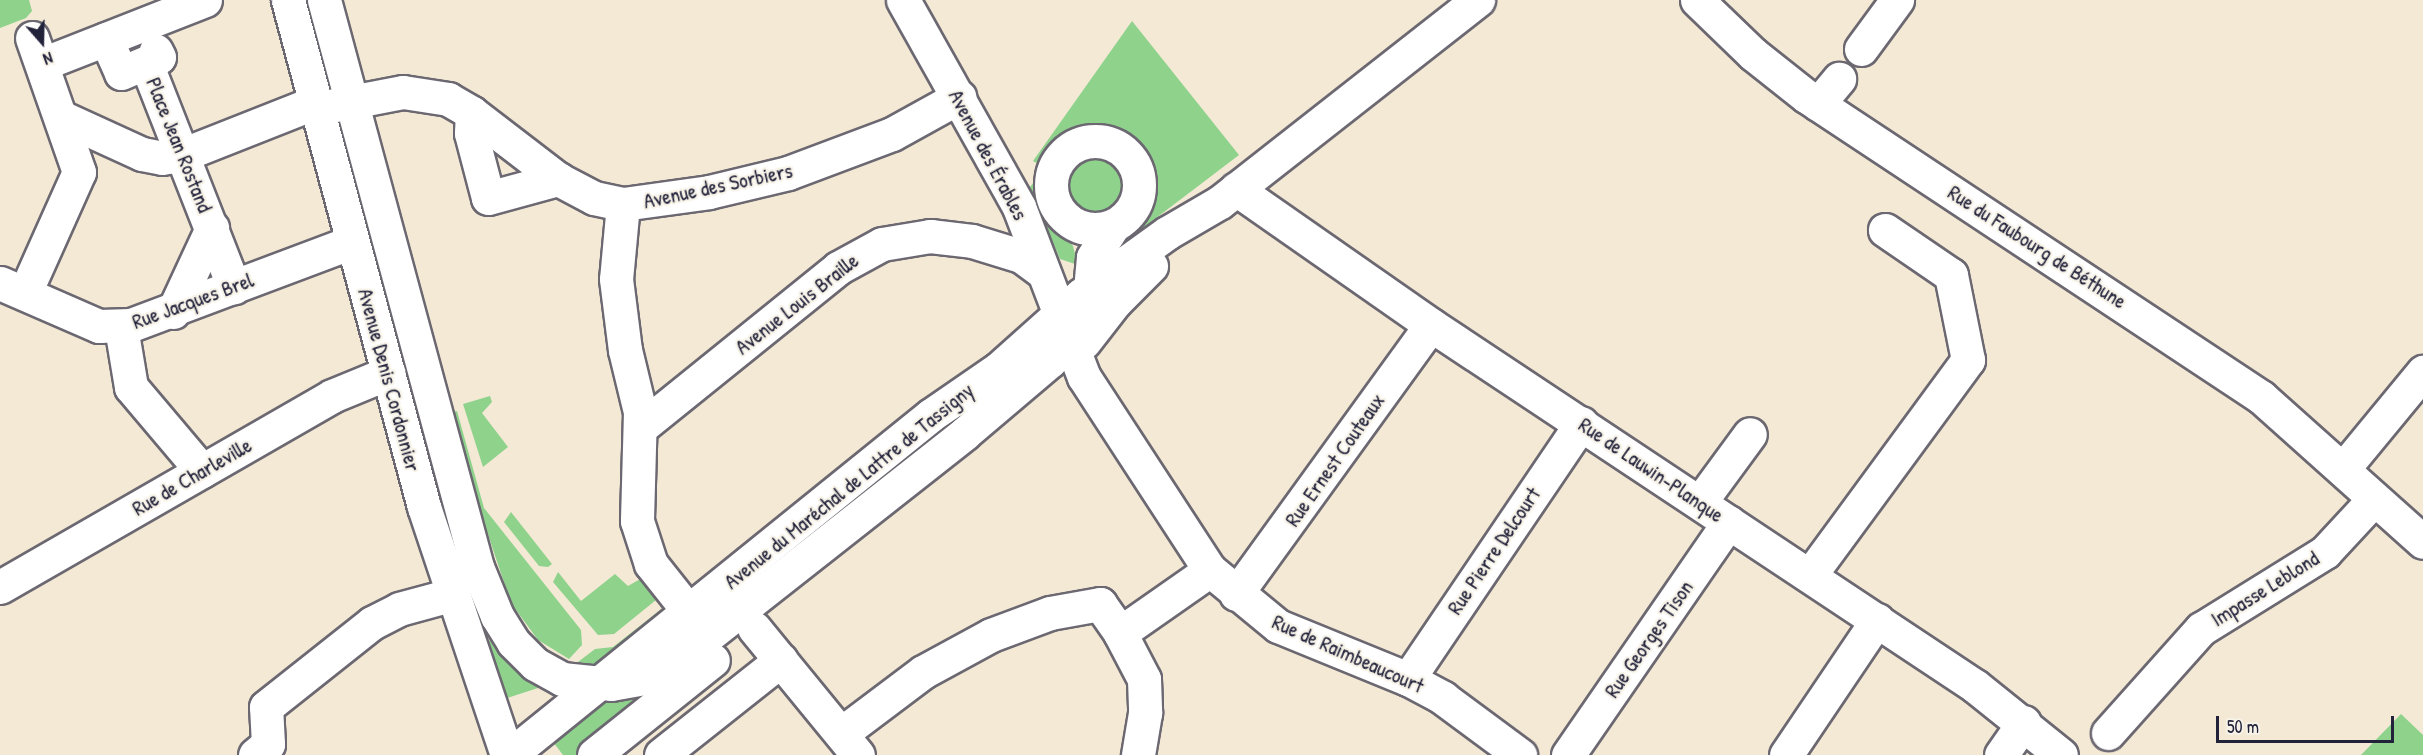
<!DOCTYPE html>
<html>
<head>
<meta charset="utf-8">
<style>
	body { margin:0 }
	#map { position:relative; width:2423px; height:755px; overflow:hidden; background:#f4e9d5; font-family:"Patrick Hand",sans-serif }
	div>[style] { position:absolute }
	.green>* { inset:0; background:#8ed28c }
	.round { border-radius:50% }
	.roads { filter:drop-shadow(2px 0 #6c6871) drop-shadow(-2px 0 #6c6871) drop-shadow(0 2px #6c6871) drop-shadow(0 -2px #6c6871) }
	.minor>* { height:33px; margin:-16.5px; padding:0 16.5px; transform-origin:16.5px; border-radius:16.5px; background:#fff }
	.minor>.ring { margin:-16.5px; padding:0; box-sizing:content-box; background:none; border:33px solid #fff; border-radius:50% }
	span { translate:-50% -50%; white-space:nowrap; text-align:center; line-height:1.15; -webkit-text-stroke:4.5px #f7f3e8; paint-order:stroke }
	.street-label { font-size:21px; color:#22223b }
	.north { position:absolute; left:12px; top:12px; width:60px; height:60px; -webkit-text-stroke:4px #f7f3e8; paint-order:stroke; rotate:160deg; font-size:16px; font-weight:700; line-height:24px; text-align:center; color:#22223b }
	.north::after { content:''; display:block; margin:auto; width:21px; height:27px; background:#22223b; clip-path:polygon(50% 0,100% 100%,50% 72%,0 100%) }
	.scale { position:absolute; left:2216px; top:716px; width:178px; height:27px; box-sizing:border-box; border:3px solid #22223b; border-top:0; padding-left:8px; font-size:18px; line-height:21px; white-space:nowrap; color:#22223b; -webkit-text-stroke:4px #f7f3e8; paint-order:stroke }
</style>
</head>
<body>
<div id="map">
	<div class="green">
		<i style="clip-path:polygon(0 0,29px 0,32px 11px,26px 18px,0 28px)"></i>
		<i style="clip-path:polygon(1132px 21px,1239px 155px,1114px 250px,1138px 223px,1150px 202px,1152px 172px,1137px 143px,1118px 131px,1086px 127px,1063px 136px,1040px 165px,1033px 161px)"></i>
		<i class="round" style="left:1065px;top:154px;width:62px;height:62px"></i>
		<i style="clip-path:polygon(1037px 178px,1041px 206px,1073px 246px,1078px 265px,1060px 259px,1030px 187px)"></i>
		<i style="clip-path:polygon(490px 396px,492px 402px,482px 413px,508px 447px,483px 467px,463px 404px)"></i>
		<i style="clip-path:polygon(457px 411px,484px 508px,581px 630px,582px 645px,569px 659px,538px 640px,511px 603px,477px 502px,453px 412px)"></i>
		<i style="clip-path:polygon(511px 512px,552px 564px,548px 567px,539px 566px,504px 522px)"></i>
		<i style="clip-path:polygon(841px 551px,586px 755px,563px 755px,547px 734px)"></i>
		<i style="clip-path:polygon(558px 572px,581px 601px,615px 574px,628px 586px,642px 578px,656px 600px,614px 634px,598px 635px,553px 582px)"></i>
		<i style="clip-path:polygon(669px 603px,599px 665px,578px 662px,595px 649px,613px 647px)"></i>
		<i style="clip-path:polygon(491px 640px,508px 664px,541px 687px,507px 698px,484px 643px)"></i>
		<i style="clip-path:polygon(2401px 714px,2423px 735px,2423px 755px,2361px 755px)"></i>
	</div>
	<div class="roads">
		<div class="minor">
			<i style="left:288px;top:0;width:525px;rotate:74.98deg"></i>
			<i style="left:424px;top:507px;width:262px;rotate:71.5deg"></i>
			<i style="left:324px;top:0;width:587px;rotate:74.9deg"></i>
			<i style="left:477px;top:567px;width:53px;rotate:67.8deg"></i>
			<i style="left:497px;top:616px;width:31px;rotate:58deg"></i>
			<i style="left:513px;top:642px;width:31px;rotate:45deg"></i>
			<i style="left:535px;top:664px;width:31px;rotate:29deg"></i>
			<i style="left:562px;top:679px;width:49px;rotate:5.8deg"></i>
			<i style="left:611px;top:684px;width:34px;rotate:-10deg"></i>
			<i style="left:644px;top:678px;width:26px;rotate:-25deg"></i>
			<i style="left:668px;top:667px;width:378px;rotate:-38.2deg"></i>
			<i style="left:965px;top:433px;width:111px;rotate:-40.3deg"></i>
			<i style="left:1050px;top:361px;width:44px;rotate:-46.8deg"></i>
			<i style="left:1080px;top:329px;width:20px;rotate:-66deg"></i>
			<i style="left:1088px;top:311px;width:54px;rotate:-84.7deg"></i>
			<i style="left:1093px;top:257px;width:38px;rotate:-57deg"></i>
			<i style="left:903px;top:0;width:237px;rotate:60.7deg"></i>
			<i style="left:1019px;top:207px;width:182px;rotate:69.1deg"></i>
			<i style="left:1084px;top:377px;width:230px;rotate:56.9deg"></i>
			<i style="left:1210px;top:570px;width:88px;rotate:39.5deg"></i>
			<i style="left:1278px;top:626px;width:140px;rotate:22.2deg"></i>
			<i style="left:1408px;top:679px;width:40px;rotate:28deg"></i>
			<i style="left:1443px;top:698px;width:96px;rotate:36.5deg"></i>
			<i style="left:1697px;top:0;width:78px;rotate:44deg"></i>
			<i style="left:1753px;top:54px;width:68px;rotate:38.4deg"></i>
			<i style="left:1806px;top:96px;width:546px;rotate:33.49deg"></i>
			<i style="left:2261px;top:397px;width:217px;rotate:41.8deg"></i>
			<i style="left:106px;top:39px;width:37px;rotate:66deg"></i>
			<i style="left:121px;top:73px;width:41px;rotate:-22.8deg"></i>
			<i style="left:159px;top:57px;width:7px;rotate:-117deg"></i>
			<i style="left:1861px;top:49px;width:61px;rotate:-53.7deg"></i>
			<i style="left:146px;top:63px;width:241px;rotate:68.6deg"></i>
			<i style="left:42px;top:64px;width:175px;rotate:-21.4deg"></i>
			<i style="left:1818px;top:104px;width:33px;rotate:-50deg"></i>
			<i style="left:330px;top:106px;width:74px;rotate:-10.9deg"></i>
			<i style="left:403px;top:92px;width:46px;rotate:8.8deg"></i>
			<i style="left:448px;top:99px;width:28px;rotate:30deg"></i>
			<i style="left:472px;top:113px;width:108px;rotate:37.5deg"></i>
			<i style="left:558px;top:179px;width:41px;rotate:27.8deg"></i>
			<i style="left:594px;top:198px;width:30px;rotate:12deg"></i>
			<i style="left:623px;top:204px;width:87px;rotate:-7.9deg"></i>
			<i style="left:709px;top:192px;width:81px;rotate:-13.5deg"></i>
			<i style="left:788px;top:173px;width:111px;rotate:-20.6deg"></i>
			<i style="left:892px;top:134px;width:77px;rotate:-28.9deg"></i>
			<i style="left:472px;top:113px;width:20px;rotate:93deg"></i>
			<i style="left:471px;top:133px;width:67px;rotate:75.3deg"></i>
			<i style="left:488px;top:198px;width:73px;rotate:-15.2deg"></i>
			<i style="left:61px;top:117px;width:89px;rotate:24.6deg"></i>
			<i style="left:142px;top:154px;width:20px;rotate:11deg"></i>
			<i style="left:162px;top:158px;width:22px;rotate:-10deg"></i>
			<i style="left:184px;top:154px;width:142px;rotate:-21.5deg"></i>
			<i class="ring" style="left:1051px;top:141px;width:55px;height:55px"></i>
			<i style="left:1236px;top:189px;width:238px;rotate:34.9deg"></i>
			<i style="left:1431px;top:325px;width:653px;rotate:33.57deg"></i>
			<i style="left:1975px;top:686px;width:110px;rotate:38.7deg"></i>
			<i style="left:623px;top:204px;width:75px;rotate:95.3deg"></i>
			<i style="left:616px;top:279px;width:72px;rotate:82.8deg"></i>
			<i style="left:625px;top:350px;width:64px;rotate:76.4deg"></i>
			<i style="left:640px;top:412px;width:109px;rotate:91.6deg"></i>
			<i style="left:637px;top:521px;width:45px;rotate:72deg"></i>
			<i style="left:651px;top:564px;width:63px;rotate:51.5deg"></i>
			<i style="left:32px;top:277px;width:115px;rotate:-65.9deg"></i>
			<i style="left:79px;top:172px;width:142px;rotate:-109.3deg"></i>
			<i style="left:0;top:283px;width:108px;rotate:23.5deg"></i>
			<i style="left:99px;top:326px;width:32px;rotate:-2deg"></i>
			<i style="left:131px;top:325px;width:236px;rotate:-20.6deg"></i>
			<i style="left:173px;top:312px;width:93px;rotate:-65.1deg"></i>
			<i style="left:121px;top:327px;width:61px;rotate:80.5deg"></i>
			<i style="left:131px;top:387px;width:110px;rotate:49.8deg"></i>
			<i style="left:1084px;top:342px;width:51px;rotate:-52.2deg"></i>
			<i style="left:1115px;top:302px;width:51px;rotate:-45deg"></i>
			<i style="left:640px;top:428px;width:255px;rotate:-38.9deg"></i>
			<i style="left:838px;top:268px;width:50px;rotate:-28.6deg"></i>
			<i style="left:882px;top:244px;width:49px;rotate:-9.5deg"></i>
			<i style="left:930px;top:236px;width:42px;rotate:6.8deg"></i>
			<i style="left:972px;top:241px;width:51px;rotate:17deg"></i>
			<i style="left:1021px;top:256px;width:26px;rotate:36deg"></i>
			<i style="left:2343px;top:469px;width:126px;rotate:-50.5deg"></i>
			<i style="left:1700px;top:502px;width:84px;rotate:-53.7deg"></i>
			<i style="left:1810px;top:575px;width:267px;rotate:-53.7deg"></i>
			<i style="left:1968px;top:360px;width:87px;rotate:-101.3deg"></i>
			<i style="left:1951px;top:275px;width:80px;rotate:-145.7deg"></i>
			<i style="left:0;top:587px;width:383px;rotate:-29.9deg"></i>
			<i style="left:332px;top:396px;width:61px;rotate:-22.3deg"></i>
			<i style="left:1236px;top:594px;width:332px;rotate:-54.1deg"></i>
			<i style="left:754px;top:628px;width:164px;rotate:50.7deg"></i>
			<i style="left:1120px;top:633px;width:52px;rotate:62.4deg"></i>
			<i style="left:1144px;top:679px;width:34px;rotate:88deg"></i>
			<i style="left:1145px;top:713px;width:43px;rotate:99.5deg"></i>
			<i style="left:1408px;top:679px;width:309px;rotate:-55.9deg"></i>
			<i style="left:842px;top:733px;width:101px;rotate:-37deg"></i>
			<i style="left:923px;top:672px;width:77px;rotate:-28.6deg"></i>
			<i style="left:991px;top:635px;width:63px;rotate:-20.4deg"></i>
			<i style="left:1050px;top:613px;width:51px;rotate:-10.2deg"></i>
			<i style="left:1100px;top:604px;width:35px;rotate:55deg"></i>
			<i style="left:1120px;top:633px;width:110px;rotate:-35deg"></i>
			<i style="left:2108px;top:733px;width:140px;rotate:-48.2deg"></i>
			<i style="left:2201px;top:629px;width:146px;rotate:-31.8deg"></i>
			<i style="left:2325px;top:552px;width:72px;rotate:-47.2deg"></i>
			<i style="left:255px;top:755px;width:17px;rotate:-40deg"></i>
			<i style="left:268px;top:744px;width:37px;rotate:-93deg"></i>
			<i style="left:266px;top:707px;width:135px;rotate:-38.4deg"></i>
			<i style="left:372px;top:623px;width:30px;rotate:-27deg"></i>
			<i style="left:399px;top:609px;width:54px;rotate:-15.1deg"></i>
			<i style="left:510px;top:755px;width:541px;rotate:-38.92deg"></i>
			<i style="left:931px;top:415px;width:81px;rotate:-34.5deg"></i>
			<i style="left:998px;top:369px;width:111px;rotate:-41.7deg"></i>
			<i style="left:1081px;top:295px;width:106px;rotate:-35.8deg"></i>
			<i style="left:1167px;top:233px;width:61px;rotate:-30.3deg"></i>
			<i style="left:1220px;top:202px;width:328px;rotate:-38.1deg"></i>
			<i style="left:594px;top:755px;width:152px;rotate:-38.6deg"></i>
			<i style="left:661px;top:755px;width:153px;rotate:-38.4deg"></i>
			<i style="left:1568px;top:755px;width:283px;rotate:-55.4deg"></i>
			<i style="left:1786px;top:755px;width:163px;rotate:-56deg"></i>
			<i style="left:2001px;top:755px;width:40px;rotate:-55.1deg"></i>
		</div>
	</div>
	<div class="street-label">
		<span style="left:179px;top:145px;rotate:68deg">Place Jean Rostand</span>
		<span style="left:988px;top:155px;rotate:62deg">Avenue des Érables</span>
		<span style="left:718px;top:186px;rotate:-12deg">Avenue des Sorbiers</span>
		<span style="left:2037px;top:247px;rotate:33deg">Rue du Faubourg de Béthune</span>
		<span style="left:193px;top:301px;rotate:-20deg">Rue Jacques Brel</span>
		<span style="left:797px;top:304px;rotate:-38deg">Avenue Louis Braille</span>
		<span style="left:389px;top:380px;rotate:75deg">Avenue Denis Cordonnier</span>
		<span style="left:1335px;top:460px;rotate:-55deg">Rue Ernest Couteaux</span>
		<span style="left:1651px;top:470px;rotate:34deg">Rue de Lauwin-Planque</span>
		<span style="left:192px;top:477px;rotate:-30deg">Rue de Charleville</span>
		<span style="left:849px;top:486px;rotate:-39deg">Avenue du Maréchal de Lattre de Tassigny</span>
		<span style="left:1494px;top:551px;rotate:-56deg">Rue Pierre Delcourt</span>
		<span style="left:2265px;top:589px;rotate:-32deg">Impasse Leblond</span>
		<span style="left:1649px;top:639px;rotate:-55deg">Rue Georges Tison</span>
		<span style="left:1348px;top:654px;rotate:24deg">Rue de Raimbeaucourt</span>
	</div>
	<div class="north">N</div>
	<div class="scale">50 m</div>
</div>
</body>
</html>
